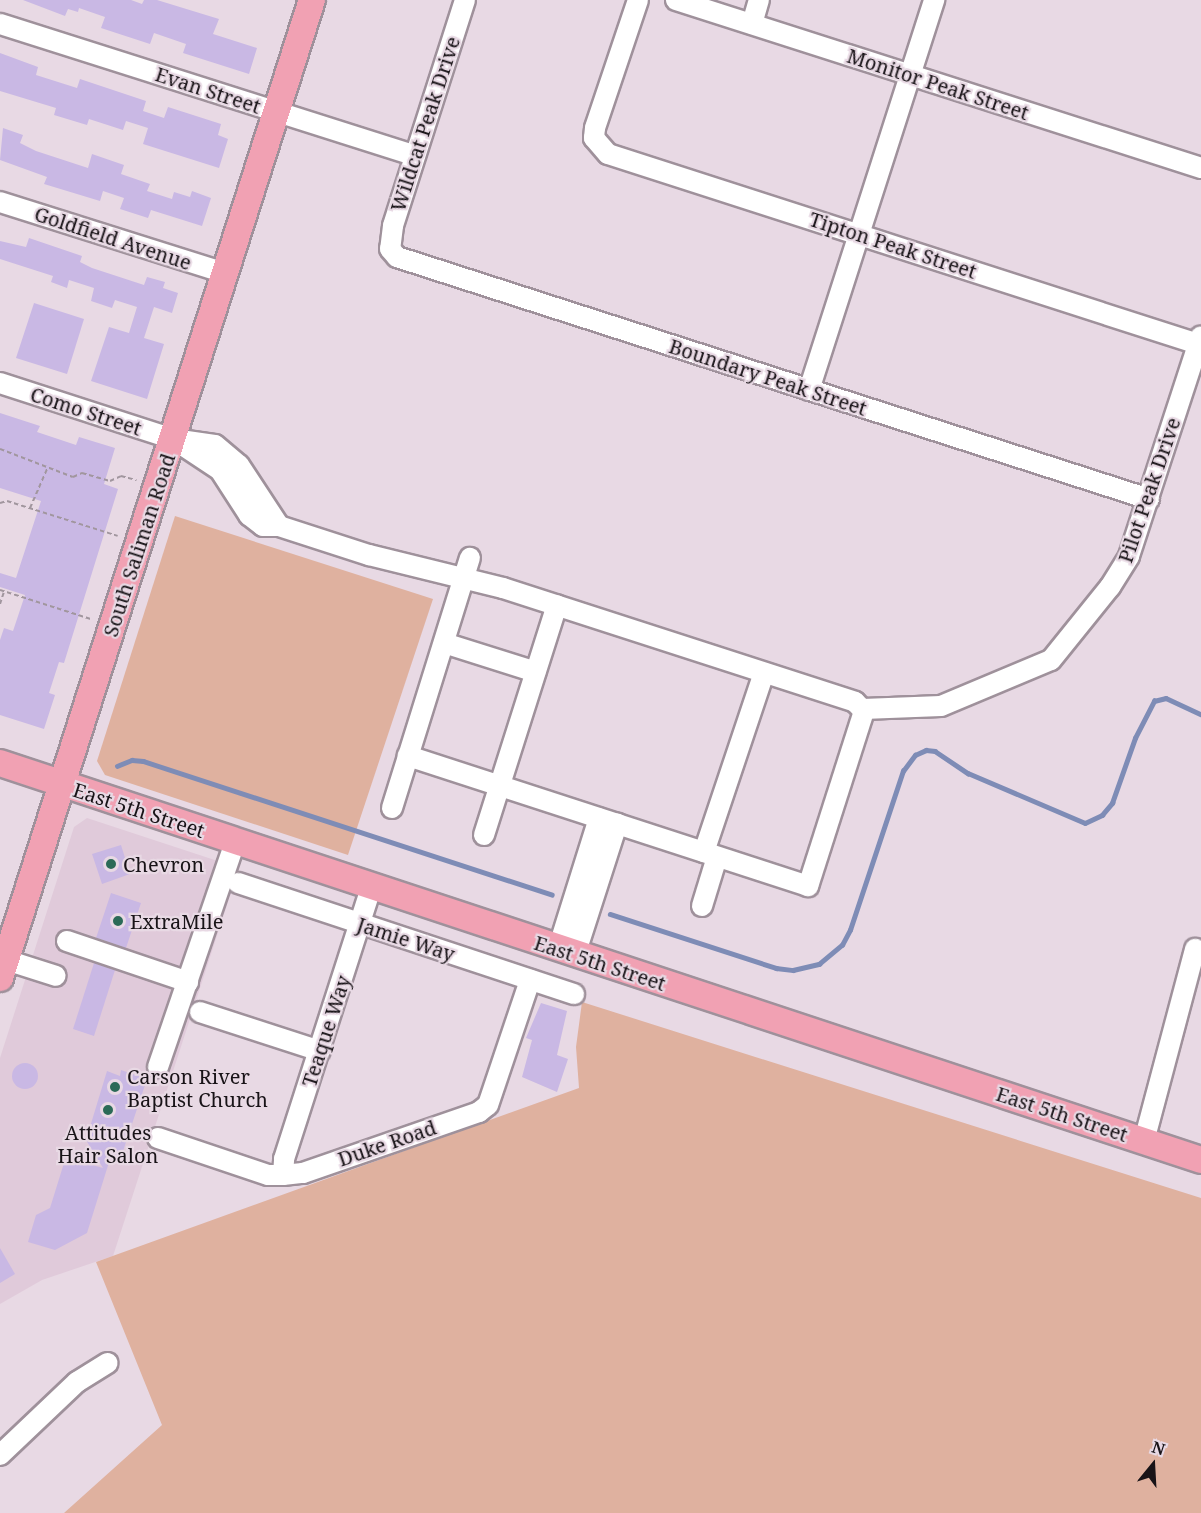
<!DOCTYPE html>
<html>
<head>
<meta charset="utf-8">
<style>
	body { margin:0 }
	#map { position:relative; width:1201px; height:1513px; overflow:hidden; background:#e8d9e4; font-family:"Noto Serif",serif }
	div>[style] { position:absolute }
	.built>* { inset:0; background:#e0cada }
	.green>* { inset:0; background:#dfb19f }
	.stream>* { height:4.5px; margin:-2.25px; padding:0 2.25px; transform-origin:2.25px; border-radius:2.25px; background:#7e8cb6 }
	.building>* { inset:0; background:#c9b8e4 }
	.round { border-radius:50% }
	.path>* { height:2px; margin-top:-1px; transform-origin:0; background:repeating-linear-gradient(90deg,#a1969e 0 4.5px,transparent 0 7.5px) }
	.roads { filter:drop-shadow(2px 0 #9f919b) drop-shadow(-2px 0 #9f919b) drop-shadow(0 2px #9f919b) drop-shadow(0 -2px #9f919b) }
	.minor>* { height:20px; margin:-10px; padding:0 10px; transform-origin:10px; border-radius:10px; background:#fff }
	.major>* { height:26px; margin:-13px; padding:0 13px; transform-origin:13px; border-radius:13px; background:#f1a1b3 }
	.dots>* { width:16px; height:16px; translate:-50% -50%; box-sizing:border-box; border:3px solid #e8d9e4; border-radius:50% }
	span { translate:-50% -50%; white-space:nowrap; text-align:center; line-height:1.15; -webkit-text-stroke:4.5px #e8d9e4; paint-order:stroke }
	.street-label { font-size:20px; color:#181317 }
	.poi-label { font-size:20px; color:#181317 }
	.left { translate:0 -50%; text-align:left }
	.north { position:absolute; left:1123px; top:1435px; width:60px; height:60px; -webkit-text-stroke:4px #e8d9e4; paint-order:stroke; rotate:18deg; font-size:16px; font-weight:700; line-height:24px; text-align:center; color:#181317 }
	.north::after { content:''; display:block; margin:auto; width:21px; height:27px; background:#181317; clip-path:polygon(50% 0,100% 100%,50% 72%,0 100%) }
</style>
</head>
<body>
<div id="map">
	<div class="built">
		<i style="clip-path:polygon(87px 818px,239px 868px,113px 1256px,42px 1280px,0 1304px,0 1058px,74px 827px)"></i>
	</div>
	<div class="green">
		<i style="clip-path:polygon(175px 516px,433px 599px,348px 855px,105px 775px,97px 761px)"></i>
		<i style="clip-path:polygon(582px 1002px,1201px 1198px,1201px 1513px,64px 1513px,162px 1425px,96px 1262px,579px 1088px,576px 1047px)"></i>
	</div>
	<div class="stream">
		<i style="left:117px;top:766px;width:16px;rotate:-22deg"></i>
		<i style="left:132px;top:760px;width:11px;rotate:5deg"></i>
		<i style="left:143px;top:761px;width:430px;rotate:18.1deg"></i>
		<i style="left:610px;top:914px;width:175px;rotate:18deg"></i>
		<i style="left:776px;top:968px;width:17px;rotate:7deg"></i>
		<i style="left:793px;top:970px;width:27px;rotate:-13deg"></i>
		<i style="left:819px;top:964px;width:30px;rotate:-40deg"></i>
		<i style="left:842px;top:945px;width:17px;rotate:-62deg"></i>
		<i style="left:850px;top:930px;width:168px;rotate:-71.6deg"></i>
		<i style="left:903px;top:771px;width:20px;rotate:-53deg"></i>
		<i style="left:915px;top:755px;width:12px;rotate:-24deg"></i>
		<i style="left:926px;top:750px;width:9px;rotate:6deg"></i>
		<i style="left:935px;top:751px;width:40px;rotate:34deg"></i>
		<i style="left:968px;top:773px;width:127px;rotate:23.1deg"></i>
		<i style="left:1085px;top:823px;width:19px;rotate:-25deg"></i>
		<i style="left:1102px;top:815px;width:16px;rotate:-50deg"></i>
		<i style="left:1112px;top:803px;width:69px;rotate:-70.5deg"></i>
		<i style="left:1135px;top:738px;width:42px;rotate:-62.8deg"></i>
		<i style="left:1154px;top:701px;width:12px;rotate:-14deg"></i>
		<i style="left:1166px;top:698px;width:38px;rotate:25deg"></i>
	</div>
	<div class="building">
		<i style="clip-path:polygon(23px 0,131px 0,142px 4px,144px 0,157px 0,219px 19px,213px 34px,257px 48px,249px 74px,183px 53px,186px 44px,154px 33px,150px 44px,101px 28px,105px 17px,79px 8px,78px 12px,68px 9px,65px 16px)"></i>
		<i style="clip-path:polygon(0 53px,38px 67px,36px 75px,77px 88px,80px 79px,146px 101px,143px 111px,164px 118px,168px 107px,221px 124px,218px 135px,228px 139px,219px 168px,143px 144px,148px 128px,126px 121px,123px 130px,89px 119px,87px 125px,54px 115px,56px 108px,0 91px)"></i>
		<i style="clip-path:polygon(3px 128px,23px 135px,20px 143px,36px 151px,88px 168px,92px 154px,124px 165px,121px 174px,150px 184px,147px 191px,172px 199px,174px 192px,190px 197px,192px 191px,211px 198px,202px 226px,151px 210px,148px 218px,120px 209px,124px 198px,103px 191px,100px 201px,44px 184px,47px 177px,0 160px)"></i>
		<i style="clip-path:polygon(29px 238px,82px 256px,80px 262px,92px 268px,144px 285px,147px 277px,165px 282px,163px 288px,178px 293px,172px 313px,154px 307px,144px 338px,164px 344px,147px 399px,91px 381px,109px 327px,129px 333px,137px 307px,115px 300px,112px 308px,91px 301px,94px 288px,69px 280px,67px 288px,51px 282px,53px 276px,0 259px,0 241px,26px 247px)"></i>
		<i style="clip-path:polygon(34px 303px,84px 319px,67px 374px,16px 358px)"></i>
		<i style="clip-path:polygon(0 413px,40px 426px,37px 432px,76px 445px,79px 437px,115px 448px,104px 484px,118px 489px,64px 663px,59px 662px,49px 693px,55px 695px,44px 729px,0 715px,0 640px,4px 628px,13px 631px,25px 595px,0 587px,0 573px,16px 578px,41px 501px,0 488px)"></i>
		<i style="clip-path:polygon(121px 845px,130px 874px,102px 884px,92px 854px)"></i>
		<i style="clip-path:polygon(111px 893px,141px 903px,126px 948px,96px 938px)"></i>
		<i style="clip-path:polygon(94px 963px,115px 970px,94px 1036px,73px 1029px)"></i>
		<i style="clip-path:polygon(541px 1003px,567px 1011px,557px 1055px,568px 1059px,557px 1092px,522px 1077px,532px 1040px,526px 1038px)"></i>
		<i class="round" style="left:12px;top:1063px;width:26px;height:26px"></i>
		<i style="clip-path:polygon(121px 1070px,147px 1079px,123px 1151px,110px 1159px,87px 1233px,55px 1250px,28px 1242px,36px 1215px,50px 1208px,64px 1163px,72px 1159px,103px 1168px,86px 1140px,107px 1071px,120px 1076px)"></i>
		<i style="clip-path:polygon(0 1248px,15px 1274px,0 1283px)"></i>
	</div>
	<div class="path">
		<i style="left:0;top:449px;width:78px;rotate:21deg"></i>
		<i style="left:73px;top:477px;width:10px;rotate:-24deg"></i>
		<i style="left:82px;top:473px;width:29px;rotate:16deg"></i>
		<i style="left:110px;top:481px;width:12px;rotate:-24deg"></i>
		<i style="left:121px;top:476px;width:16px;rotate:15deg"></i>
		<i style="left:0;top:503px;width:7px;rotate:-16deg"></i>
		<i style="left:7px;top:501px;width:116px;rotate:17.5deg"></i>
		<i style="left:30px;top:508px;width:43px;rotate:-66.4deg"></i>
		<i style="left:0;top:590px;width:96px;rotate:17.7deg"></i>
		<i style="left:0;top:604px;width:13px;rotate:-72deg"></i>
	</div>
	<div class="roads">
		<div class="minor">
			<i style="left:465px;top:0;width:237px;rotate:107.7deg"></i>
			<i style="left:393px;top:226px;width:23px;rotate:97deg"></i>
			<i style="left:390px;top:249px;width:11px;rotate:49deg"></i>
			<i style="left:397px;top:257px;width:790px;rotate:17.84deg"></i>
			<i style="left:638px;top:0;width:135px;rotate:108.6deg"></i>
			<i style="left:595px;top:128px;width:10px;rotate:96deg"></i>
			<i style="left:594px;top:138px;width:21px;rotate:49deg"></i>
			<i style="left:608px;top:154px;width:620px;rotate:17.85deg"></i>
			<i style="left:676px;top:0;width:551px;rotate:17.74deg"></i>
			<i style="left:0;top:24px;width:435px;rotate:17.6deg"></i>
			<i style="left:752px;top:24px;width:25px;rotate:-74deg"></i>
			<i style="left:0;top:202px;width:236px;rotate:17.5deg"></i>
			<i style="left:0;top:383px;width:182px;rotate:17.9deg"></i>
			<i style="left:173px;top:439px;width:42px;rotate:8.1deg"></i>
			<i style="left:215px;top:445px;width:31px;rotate:40deg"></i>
			<i style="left:239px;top:465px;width:73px;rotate:56.7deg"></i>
			<i style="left:809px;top:390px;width:410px;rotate:-72.2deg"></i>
			<i style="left:173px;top:439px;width:56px;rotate:33.4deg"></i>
			<i style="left:220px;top:470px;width:54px;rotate:57.2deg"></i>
			<i style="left:249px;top:515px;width:18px;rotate:38deg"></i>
			<i style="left:263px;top:526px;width:16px"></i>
			<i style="left:279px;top:526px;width:95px;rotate:17.9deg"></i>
			<i style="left:369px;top:555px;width:138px;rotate:13.8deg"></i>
			<i style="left:503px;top:588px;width:370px;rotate:17.9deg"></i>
			<i style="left:855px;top:702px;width:13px;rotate:45deg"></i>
			<i style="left:864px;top:711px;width:184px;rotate:107.7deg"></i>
			<i style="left:808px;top:886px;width:421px;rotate:-162deg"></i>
			<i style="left:444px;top:643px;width:96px;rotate:17.5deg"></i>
			<i style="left:863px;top:709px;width:78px;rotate:-2.2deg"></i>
			<i style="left:941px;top:706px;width:119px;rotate:-22.7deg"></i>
			<i style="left:1051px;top:660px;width:94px;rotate:-51.1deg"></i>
			<i style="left:1110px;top:587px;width:36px;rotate:-58deg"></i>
			<i style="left:1129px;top:556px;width:231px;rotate:-71.9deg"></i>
			<i style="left:392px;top:808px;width:262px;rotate:-72.7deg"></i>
			<i style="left:484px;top:835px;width:241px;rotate:-72.4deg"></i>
			<i style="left:704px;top:852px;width:189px;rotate:-71.5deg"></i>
			<i style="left:238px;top:883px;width:354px;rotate:18.3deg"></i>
			<i style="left:702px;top:906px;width:51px;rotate:-73deg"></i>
			<i style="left:67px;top:941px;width:128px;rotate:18.7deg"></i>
			<i style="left:558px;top:949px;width:137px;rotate:-72.6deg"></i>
			<i style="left:575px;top:955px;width:138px;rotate:-72.2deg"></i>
			<i style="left:6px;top:960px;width:52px;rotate:17.7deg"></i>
			<i style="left:200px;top:1012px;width:126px;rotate:18deg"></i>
			<i style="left:158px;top:1067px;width:238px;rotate:-71.1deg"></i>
			<i style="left:158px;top:1138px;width:116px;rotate:18.6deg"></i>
			<i style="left:268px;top:1175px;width:15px"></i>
			<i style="left:283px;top:1175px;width:20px;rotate:-6deg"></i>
			<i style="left:303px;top:1173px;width:186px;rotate:-19.1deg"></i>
			<i style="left:479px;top:1112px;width:11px;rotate:-38deg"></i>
			<i style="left:488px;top:1105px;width:132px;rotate:-71.4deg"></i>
			<i style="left:1144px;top:1141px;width:199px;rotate:-75.1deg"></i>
			<i style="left:283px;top:1175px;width:16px;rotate:-86deg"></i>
			<i style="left:284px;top:1159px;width:285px;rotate:-72.2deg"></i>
			<i style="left:0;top:1455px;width:106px;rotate:-43.5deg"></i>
			<i style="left:77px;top:1382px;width:36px;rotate:-32deg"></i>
		</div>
		<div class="major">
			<i style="left:0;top:763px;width:1265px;rotate:18.29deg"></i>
			<i style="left:0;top:978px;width:1027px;rotate:-72.31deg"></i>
		</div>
	</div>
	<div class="dots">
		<i style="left:111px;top:864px;background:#2b6a57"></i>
		<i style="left:118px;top:921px;background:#2b6a57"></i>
		<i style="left:115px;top:1087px;background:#2b6a57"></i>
		<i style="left:108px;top:1110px;background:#2b6a57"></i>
	</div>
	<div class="street-label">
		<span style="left:938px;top:84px;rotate:18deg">Monitor Peak Street</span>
		<span style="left:208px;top:90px;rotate:18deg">Evan Street</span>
		<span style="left:425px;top:124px;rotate:-72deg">Wildcat Peak Drive</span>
		<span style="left:113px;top:238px;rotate:18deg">Goldfield Avenue</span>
		<span style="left:893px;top:245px;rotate:18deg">Tipton Peak Street</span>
		<span style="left:768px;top:377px;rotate:18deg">Boundary Peak Street</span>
		<span style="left:86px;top:411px;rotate:18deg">Como Street</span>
		<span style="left:1149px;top:490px;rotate:-71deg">Pilot Peak Drive</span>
		<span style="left:139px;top:545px;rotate:-72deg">South Saliman Road</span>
		<span style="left:139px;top:810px;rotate:18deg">East 5th Street</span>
		<span style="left:406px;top:939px;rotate:18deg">Jamie Way</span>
		<span style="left:600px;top:963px;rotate:18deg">East 5th Street</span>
		<span style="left:326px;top:1031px;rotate:-72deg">Teaque Way</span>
		<span style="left:1062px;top:1114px;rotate:18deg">East 5th Street</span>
		<span style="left:387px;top:1143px;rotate:-19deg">Duke Road</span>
	</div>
	<div class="poi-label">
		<span class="left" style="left:123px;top:864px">Chevron</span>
		<span class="left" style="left:130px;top:921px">ExtraMile</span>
		<span class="left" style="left:127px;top:1088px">Carson River<br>Baptist Church</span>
		<span style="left:108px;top:1144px">Attitudes<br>Hair Salon</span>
	</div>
	<div class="north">N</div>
</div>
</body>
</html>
